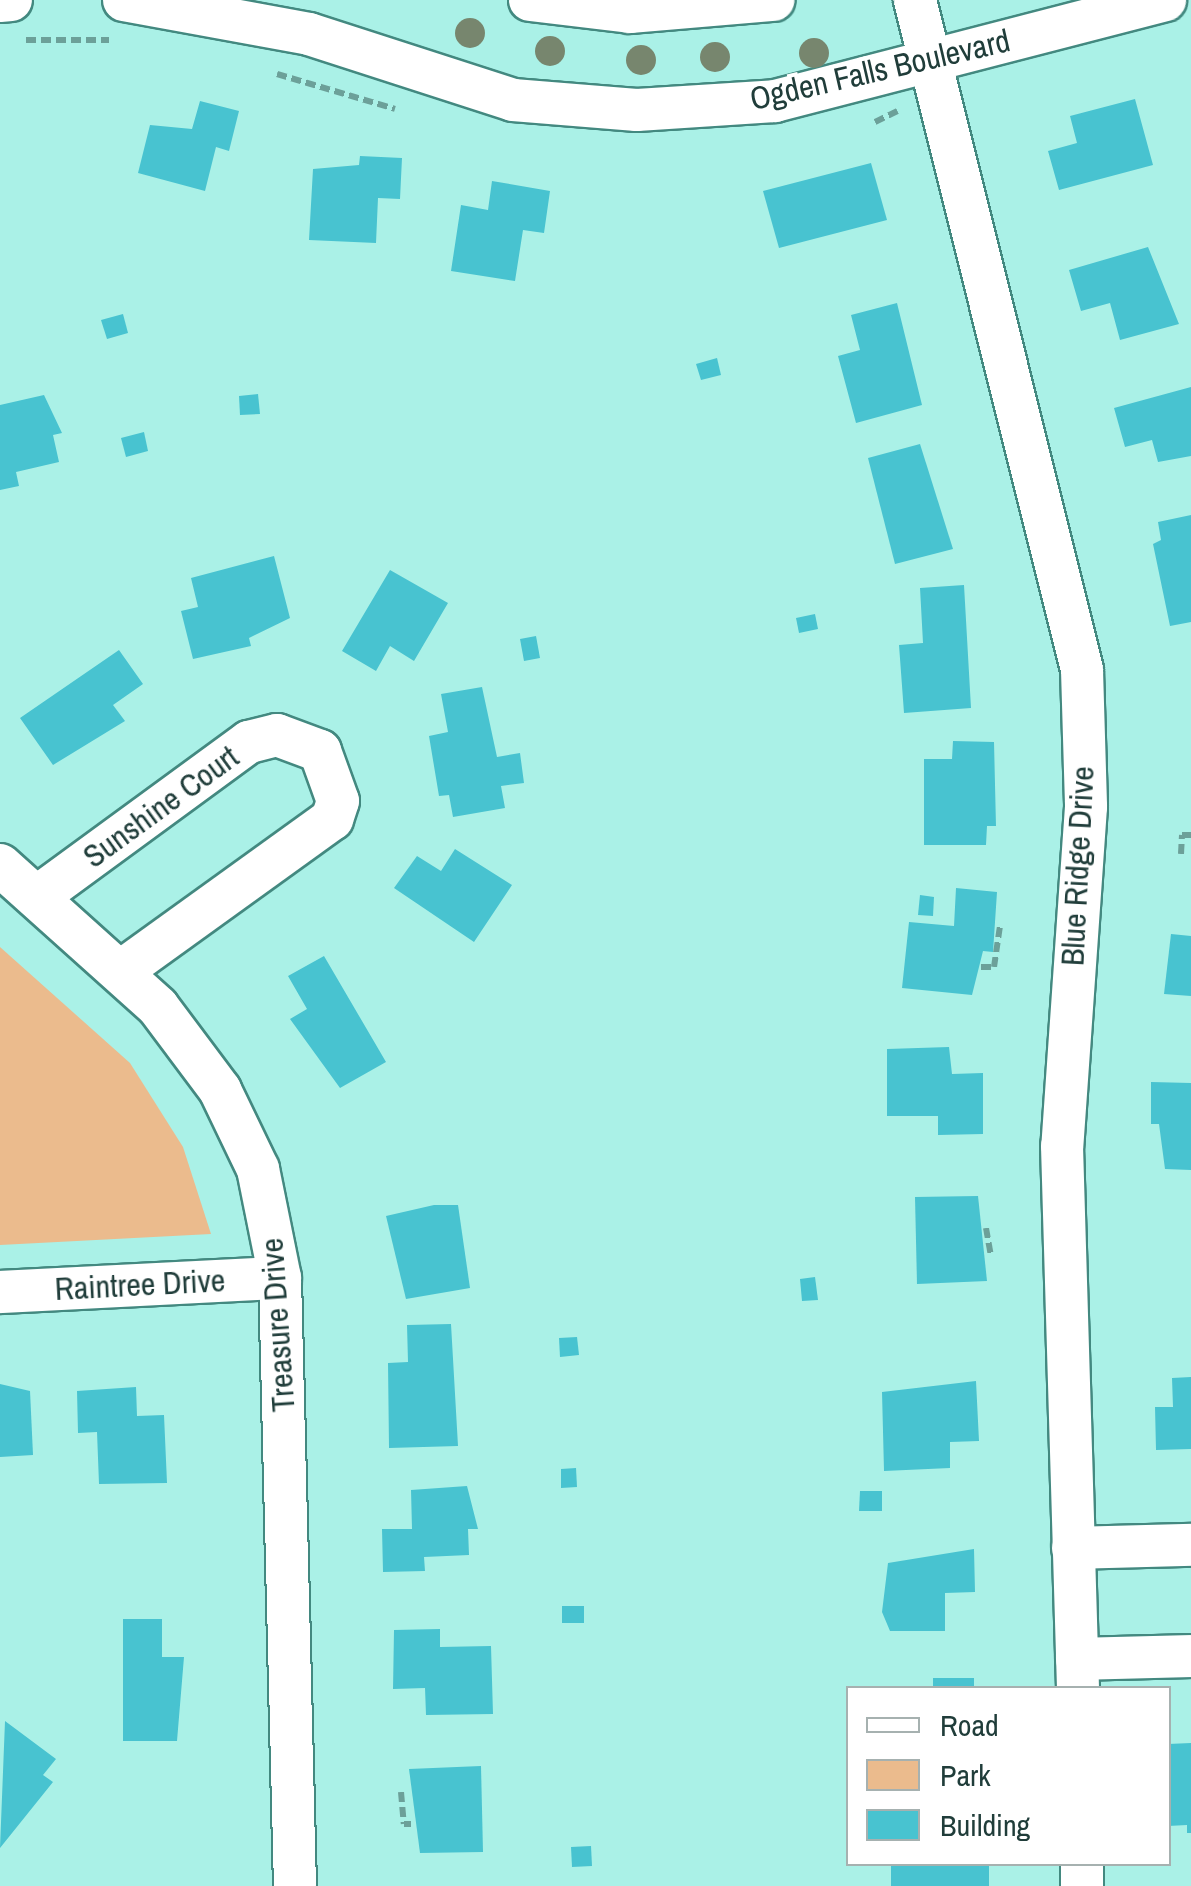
<!DOCTYPE html>
<html>
<head>
<meta charset="utf-8">
<style>
	body { margin:0 }
	#map { position:relative; width:1191px; height:1886px; overflow:hidden; background:#aaf1e7; font-family:"Archivo Narrow",sans-serif }
	div>[style] { position:absolute }
	.green>* { inset:0; background:#ebbb8d }
	.building>* { inset:0; background:#48c3d0 }
	.path>* { height:6px; margin-top:-3px; transform-origin:0; background:repeating-linear-gradient(90deg,#6ca099 0 10px,transparent 0 15px) }
	.roads { filter:drop-shadow(2px 0 #438980) drop-shadow(-2px 0 #438980) drop-shadow(0 2px #438980) drop-shadow(0 -2px #438980) }
	.minor>* { height:42px; margin:-21px; padding:0 21px; transform-origin:21px; border-radius:21px; background:#fff }
	.trees>* { width:30px; height:30px; margin:-15px; border-radius:50%; background:#77866e }
	span { translate:-50% -50%; white-space:nowrap; text-align:center; line-height:1.15; -webkit-text-stroke:8px #fff; paint-order:stroke }
	.street-label { font-size:32px; color:#203d3a }
	.legend { position:absolute; left:846px; top:1686px; width:325px; height:180px; box-sizing:border-box; background:#fff; border:2px solid #a6b1b0; margin:0; padding:12px 18px; list-style:none; font-size:30px; color:#203d3a }
	.legend li { display:flex; align-items:center; gap:20px; height:50px }
	.legend b { width:50px; border:2px solid #a6b1b0 }
</style>
</head>
<body>
<div id="map">
	<div class="green">
		<i style="clip-path:polygon(0 947px,130px 1063px,183px 1147px,211px 1234px,0 1245px)"></i>
	</div>
	<div class="building">
		<i style="clip-path:polygon(1135px 99px,1153px 165px,1059px 190px,1048px 151px,1077px 143px,1070px 116px)"></i>
		<i style="clip-path:polygon(200px 101px,239px 111px,229px 151px,216px 147px,205px 191px,138px 173px,150px 125px,192px 129px)"></i>
		<i style="clip-path:polygon(360px 156px,402px 158px,400px 199px,378px 198px,376px 243px,309px 240px,313px 169px,359px 165px)"></i>
		<i style="clip-path:polygon(871px 163px,887px 220px,779px 248px,763px 191px)"></i>
		<i style="clip-path:polygon(492px 181px,550px 191px,544px 233px,523px 230px,515px 281px,451px 271px,461px 205px,488px 210px)"></i>
		<i style="clip-path:polygon(1148px 247px,1179px 324px,1120px 340px,1110px 303px,1081px 311px,1069px 270px)"></i>
		<i style="clip-path:polygon(897px 303px,922px 405px,856px 423px,838px 356px,860px 350px,851px 315px)"></i>
		<i style="clip-path:polygon(123px 314px,128px 333px,107px 339px,101px 320px)"></i>
		<i style="clip-path:polygon(717px 358px,721px 375px,701px 380px,696px 364px)"></i>
		<i style="clip-path:polygon(1191px 387px,1191px 456px,1158px 462px,1152px 440px,1125px 447px,1114px 408px)"></i>
		<i style="clip-path:polygon(258px 394px,260px 414px,240px 415px,239px 396px)"></i>
		<i style="clip-path:polygon(44px 395px,62px 433px,53px 435px,59px 462px,16px 472px,19px 486px,0 490px,0 405px)"></i>
		<i style="clip-path:polygon(144px 432px,148px 451px,126px 457px,121px 438px)"></i>
		<i style="clip-path:polygon(920px 444px,953px 549px,895px 564px,868px 458px)"></i>
		<i style="clip-path:polygon(1191px 515px,1191px 622px,1170px 626px,1153px 544px,1161px 540px,1158px 522px)"></i>
		<i style="clip-path:polygon(274px 556px,290px 618px,249px 638px,251px 646px,193px 659px,181px 611px,198px 607px,191px 578px)"></i>
		<i style="clip-path:polygon(390px 570px,448px 603px,414px 661px,390px 646px,376px 671px,342px 651px)"></i>
		<i style="clip-path:polygon(964px 585px,971px 708px,904px 713px,899px 645px,923px 643px,920px 588px)"></i>
		<i style="clip-path:polygon(815px 614px,818px 629px,799px 633px,796px 618px)"></i>
		<i style="clip-path:polygon(536px 636px,540px 658px,524px 661px,520px 639px)"></i>
		<i style="clip-path:polygon(119px 650px,143px 684px,113px 705px,125px 721px,53px 765px,20px 718px)"></i>
		<i style="clip-path:polygon(482px 687px,497px 757px,520px 753px,524px 783px,501px 786px,505px 808px,453px 817px,449px 795px,439px 796px,429px 736px,448px 732px,441px 694px)"></i>
		<i style="clip-path:polygon(953px 741px,994px 742px,996px 826px,987px 826px,986px 845px,924px 845px,924px 759px,952px 759px)"></i>
		<i style="clip-path:polygon(455px 849px,512px 885px,474px 942px,394px 888px,417px 856px,441px 871px)"></i>
		<i style="clip-path:polygon(956px 888px,997px 892px,993px 952px,983px 951px,972px 995px,902px 988px,909px 922px,954px 926px)"></i>
		<i style="clip-path:polygon(920px 895px,934px 897px,933px 916px,918px 915px)"></i>
		<i style="clip-path:polygon(1171px 934px,1191px 936px,1191px 996px,1164px 994px)"></i>
		<i style="clip-path:polygon(324px 956px,386px 1062px,340px 1088px,290px 1019px,307px 1009px,288px 976px)"></i>
		<i style="clip-path:polygon(949px 1047px,952px 1074px,983px 1073px,983px 1134px,938px 1135px,938px 1116px,887px 1116px,887px 1049px)"></i>
		<i style="clip-path:polygon(1151px 1082px,1191px 1083px,1191px 1170px,1165px 1169px,1159px 1124px,1151px 1124px)"></i>
		<i style="clip-path:polygon(978px 1196px,987px 1281px,917px 1284px,915px 1197px)"></i>
		<i style="clip-path:polygon(434px 1205px,458px 1205px,470px 1288px,406px 1299px,386px 1216px)"></i>
		<i style="clip-path:polygon(815px 1277px,818px 1300px,802px 1301px,800px 1279px)"></i>
		<i style="clip-path:polygon(451px 1324px,458px 1446px,389px 1448px,388px 1363px,408px 1362px,407px 1325px)"></i>
		<i style="clip-path:polygon(577px 1337px,579px 1355px,560px 1357px,559px 1338px)"></i>
		<i style="clip-path:polygon(1191px 1377px,1191px 1449px,1156px 1450px,1155px 1407px,1173px 1407px,1172px 1378px)"></i>
		<i style="clip-path:polygon(976px 1381px,979px 1441px,950px 1442px,950px 1468px,884px 1471px,882px 1392px)"></i>
		<i style="clip-path:polygon(0 1384px,30px 1391px,33px 1455px,0 1457px)"></i>
		<i style="clip-path:polygon(136px 1387px,137px 1416px,164px 1415px,167px 1483px,99px 1484px,97px 1432px,78px 1433px,77px 1391px)"></i>
		<i style="clip-path:polygon(576px 1468px,577px 1487px,561px 1488px,561px 1469px)"></i>
		<i style="clip-path:polygon(467px 1486px,478px 1529px,468px 1529px,469px 1555px,424px 1557px,425px 1571px,383px 1572px,382px 1529px,412px 1529px,411px 1490px)"></i>
		<i style="clip-path:polygon(860px 1491px,882px 1491px,882px 1511px,859px 1511px)"></i>
		<i style="clip-path:polygon(974px 1549px,975px 1592px,945px 1593px,945px 1631px,890px 1631px,882px 1612px,888px 1563px)"></i>
		<i style="clip-path:polygon(562px 1606px,584px 1606px,584px 1623px,562px 1623px)"></i>
		<i style="clip-path:polygon(123px 1619px,162px 1619px,162px 1657px,184px 1657px,177px 1741px,123px 1741px)"></i>
		<i style="clip-path:polygon(440px 1629px,440px 1647px,491px 1646px,493px 1714px,426px 1715px,425px 1688px,393px 1689px,394px 1630px)"></i>
		<i style="clip-path:polygon(933px 1678px,974px 1678px,974px 1688px,933px 1688px)"></i>
		<i style="clip-path:polygon(5px 1721px,56px 1759px,43px 1775px,53px 1782px,0 1848px)"></i>
		<i style="clip-path:polygon(1191px 1743px,1191px 1833px,1187px 1833px,1187px 1825px,1168px 1826px,1168px 1744px)"></i>
		<i style="clip-path:polygon(481px 1766px,483px 1852px,420px 1853px,409px 1769px)"></i>
		<i style="clip-path:polygon(591px 1846px,592px 1866px,572px 1867px,571px 1847px)"></i>
		<i style="clip-path:polygon(891px 1864px,989px 1865px,989px 1886px,891px 1886px)"></i>
	</div>
	<div class="path">
		<i style="left:26px;top:40px;width:83px"></i>
		<i style="left:277px;top:74px;width:123px;rotate:16.5deg"></i>
		<i style="left:875px;top:122px;width:25px;rotate:-26deg"></i>
		<i style="left:1181px;top:854px;width:19px;rotate:-87deg"></i>
		<i style="left:1182px;top:835px;width:9px"></i>
		<i style="left:981px;top:967px;width:13px"></i>
		<i style="left:994px;top:967px;width:41px;rotate:-81.7deg"></i>
		<i style="left:986px;top:1228px;width:29px;rotate:80deg"></i>
		<i style="left:401px;top:1792px;width:32px;rotate:85deg"></i>
		<i style="left:404px;top:1824px;width:7px"></i>
	</div>
	<div class="roads">
		<div class="minor">
			<i style="left:124px;top:0;width:188px;rotate:10.4deg"></i>
			<i style="left:309px;top:34px;width:214px;rotate:17.9deg"></i>
			<i style="left:513px;top:100px;width:124px;rotate:4.6deg"></i>
			<i style="left:637px;top:110px;width:138px;rotate:-3.7deg"></i>
			<i style="left:775px;top:101px;width:403px;rotate:-14.5deg"></i>
			<i style="left:530px;top:0;width:101px;rotate:6.8deg"></i>
			<i style="left:630px;top:12px;width:144px;rotate:-4.8deg"></i>
			<i style="left:915px;top:0;width:690px;rotate:76deg"></i>
			<i style="left:1082px;top:670px;width:137px;rotate:88.3deg"></i>
			<i style="left:1086px;top:807px;width:340px;rotate:94deg"></i>
			<i style="left:1062px;top:1146px;width:542px;rotate:88.31deg"></i>
			<i style="left:0;top:1px;width:11px;rotate:-5deg"></i>
			<i style="left:0;top:865px;width:212px;rotate:41.9deg"></i>
			<i style="left:158px;top:1007px;width:104px;rotate:53.2deg"></i>
			<i style="left:220px;top:1090px;width:88px;rotate:64.3deg"></i>
			<i style="left:258px;top:1169px;width:111px;rotate:78.6deg"></i>
			<i style="left:280px;top:1278px;width:608px;rotate:88.59deg"></i>
			<i style="left:37px;top:897px;width:263px;rotate:-36.2deg"></i>
			<i style="left:249px;top:742px;width:29px;rotate:-14deg"></i>
			<i style="left:277px;top:735px;width:46px;rotate:20.4deg"></i>
			<i style="left:320px;top:751px;width:53px;rotate:70.2deg"></i>
			<i style="left:338px;top:801px;width:19px;rotate:108deg"></i>
			<i style="left:332px;top:819px;width:256px;rotate:144.2deg"></i>
			<i style="left:0;top:1292px;width:280px;rotate:-2.9deg"></i>
			<i style="left:1073px;top:1548px;width:118px;rotate:-1.5deg"></i>
			<i style="left:1077px;top:1659px;width:114px;rotate:-1.5deg"></i>
			<i style="left:1082px;top:1864px;width:22px;rotate:90deg"></i>
		</div>
	</div>
	<div class="trees">
		<i style="left:470px;top:33px"></i>
		<i style="left:550px;top:51px"></i>
		<i style="left:814px;top:53px"></i>
		<i style="left:715px;top:57px"></i>
		<i style="left:641px;top:60px"></i>
	</div>
	<div class="street-label">
		<span style="left:880px;top:70px;rotate:-13deg">Ogden Falls Boulevard</span>
		<span style="left:161px;top:807px;rotate:-36deg">Sunshine Court</span>
		<span style="left:1078px;top:866px;rotate:-87deg">Blue Ridge Drive</span>
		<span style="left:140px;top:1285px;rotate:-3deg">Raintree Drive</span>
		<span style="left:278px;top:1325px;rotate:-94deg">Treasure Drive</span>
	</div>
	<ul class="legend">
	<li><b style="height:12px;background:#fff"></b>Road</li>
	<li><b style="height:28px;background:#ebbb8d"></b>Park</li>
	<li><b style="height:28px;background:#48c3d0"></b>Building</li>
	</ul>
</div>
</body>
</html>
